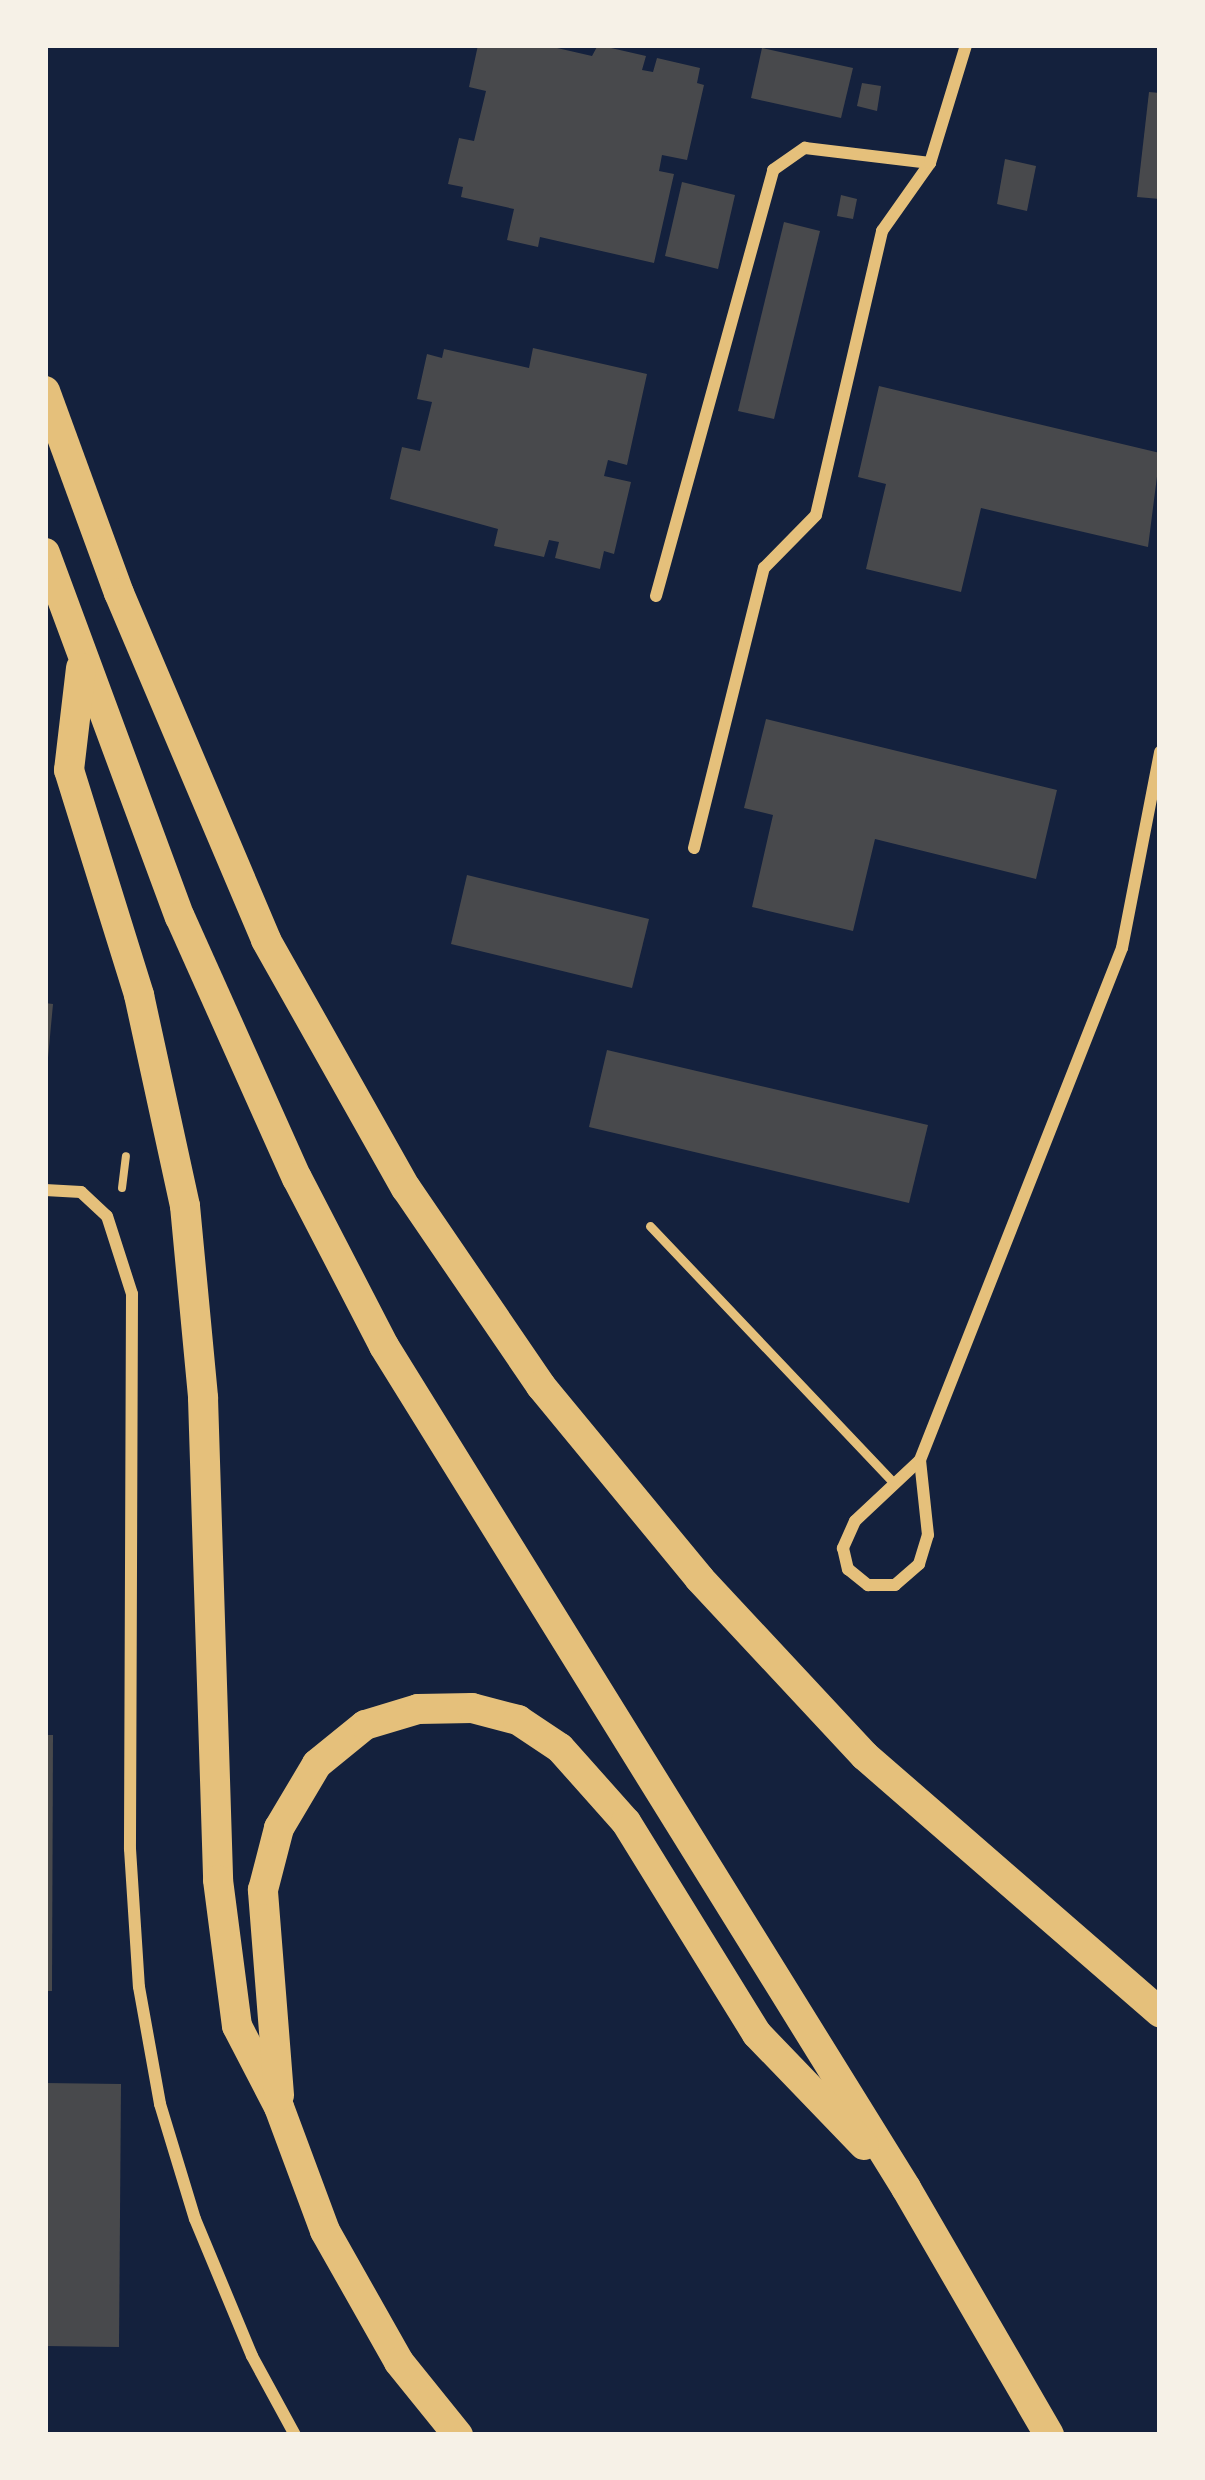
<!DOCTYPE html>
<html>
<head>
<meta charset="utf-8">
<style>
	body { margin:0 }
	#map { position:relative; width:1205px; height:2480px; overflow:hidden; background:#14213d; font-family:"PT Sans",sans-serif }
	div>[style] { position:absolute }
	.building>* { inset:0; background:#48494c }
	.path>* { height:8px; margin:-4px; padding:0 4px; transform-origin:4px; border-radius:4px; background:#e5c07b }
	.service>* { height:9px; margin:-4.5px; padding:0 4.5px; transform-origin:4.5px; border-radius:4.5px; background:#e5c07b }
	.minor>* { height:12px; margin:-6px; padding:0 6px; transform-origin:6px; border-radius:6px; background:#e5c07b }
	.primary>* { height:30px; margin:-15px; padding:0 15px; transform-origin:15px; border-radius:15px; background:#e5c07b }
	span { translate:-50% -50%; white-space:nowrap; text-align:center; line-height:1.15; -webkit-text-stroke:9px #f6f1e7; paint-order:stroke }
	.frame { position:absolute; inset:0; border:48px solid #f6f1e7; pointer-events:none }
</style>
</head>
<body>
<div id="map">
	<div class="building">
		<i style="clip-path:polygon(478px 45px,544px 45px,592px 56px,598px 45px,646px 56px,642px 70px,653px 72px,657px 58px,700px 68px,697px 83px,704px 85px,687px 160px,662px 155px,659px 171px,674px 174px,654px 263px,540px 237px,538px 247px,507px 240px,514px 209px,461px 197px,463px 187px,448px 184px,459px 138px,474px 141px,486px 91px,469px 87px)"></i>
		<i style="clip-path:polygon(762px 48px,853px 68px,841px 118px,751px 98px)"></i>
		<i style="clip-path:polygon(862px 83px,881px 86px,877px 111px,857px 106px)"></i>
		<i style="clip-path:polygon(1149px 92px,1160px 93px,1160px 199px,1137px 197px)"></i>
		<i style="clip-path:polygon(1005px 159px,1036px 166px,1027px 211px,997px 204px)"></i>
		<i style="clip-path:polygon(682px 182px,735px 195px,718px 269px,665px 256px)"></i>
		<i style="clip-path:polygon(841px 195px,857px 199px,853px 219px,837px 216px)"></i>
		<i style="clip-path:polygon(784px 222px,820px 231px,774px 419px,738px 411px)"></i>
		<i style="clip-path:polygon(533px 348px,647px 374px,627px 465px,608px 460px,604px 476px,631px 482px,614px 554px,604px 551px,600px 569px,555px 558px,559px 542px,549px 540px,544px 557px,494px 546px,498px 529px,390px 499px,402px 447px,420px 451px,432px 402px,417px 399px,427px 354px,442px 358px,444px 349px,529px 368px)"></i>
		<i style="clip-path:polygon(879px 386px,1160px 453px,1148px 547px,981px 508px,961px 592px,866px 569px,886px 484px,858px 477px)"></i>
		<i style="clip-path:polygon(766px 719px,1057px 790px,1036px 879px,875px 839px,853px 931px,752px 907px,773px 815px,744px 808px)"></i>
		<i style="clip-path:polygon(467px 875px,649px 919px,632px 988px,451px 944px)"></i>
		<i style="clip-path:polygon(45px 1003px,53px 1004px,48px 1058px,45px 1058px)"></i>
		<i style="clip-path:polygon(607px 1050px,928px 1125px,909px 1203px,589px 1127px)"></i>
		<i style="clip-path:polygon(45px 1735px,53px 1735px,52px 1991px,45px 1991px)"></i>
		<i style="clip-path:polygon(45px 2083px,121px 2084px,119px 2347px,45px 2346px)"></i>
	</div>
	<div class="path">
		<i style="left:122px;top:1188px;width:32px;rotate:-83deg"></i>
	</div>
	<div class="service">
		<i style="left:650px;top:1226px;width:352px;rotate:46.5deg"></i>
	</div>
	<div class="minor">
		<i style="left:656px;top:596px;width:442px;rotate:-74.6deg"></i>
		<i style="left:773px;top:170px;width:39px;rotate:-35deg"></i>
		<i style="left:805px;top:148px;width:126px;rotate:6.8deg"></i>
		<i style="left:694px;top:848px;width:289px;rotate:-76deg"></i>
		<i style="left:764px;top:568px;width:74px;rotate:-45.5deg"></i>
		<i style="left:816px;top:515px;width:292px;rotate:-76.9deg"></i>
		<i style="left:882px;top:231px;width:83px;rotate:-54.8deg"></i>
		<i style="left:930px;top:163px;width:123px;rotate:-73deg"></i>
		<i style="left:45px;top:1190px;width:36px;rotate:3deg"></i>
		<i style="left:81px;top:1192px;width:35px;rotate:43deg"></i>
		<i style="left:107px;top:1216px;width:82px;rotate:72.2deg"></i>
		<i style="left:132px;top:1294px;width:555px;rotate:90.21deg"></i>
		<i style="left:130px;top:1849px;width:138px;rotate:86.3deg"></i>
		<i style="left:139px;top:1987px;width:119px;rotate:79.8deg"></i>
		<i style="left:160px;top:2104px;width:120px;rotate:73.1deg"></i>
		<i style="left:195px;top:2219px;width:148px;rotate:67.4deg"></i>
		<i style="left:252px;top:2356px;width:90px;rotate:61.4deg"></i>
		<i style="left:920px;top:1460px;width:89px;rotate:136.8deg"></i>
		<i style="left:855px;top:1521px;width:30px;rotate:114deg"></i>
		<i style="left:843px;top:1548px;width:22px;rotate:77deg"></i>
		<i style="left:848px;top:1569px;width:26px;rotate:39deg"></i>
		<i style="left:868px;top:1585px;width:27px"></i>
		<i style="left:895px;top:1585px;width:32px;rotate:-41deg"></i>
		<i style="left:919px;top:1564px;width:30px;rotate:-73deg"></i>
		<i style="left:928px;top:1535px;width:75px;rotate:-96.1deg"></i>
		<i style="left:920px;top:1460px;width:550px;rotate:-68.47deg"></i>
		<i style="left:1122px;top:948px;width:200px;rotate:-79deg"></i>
	</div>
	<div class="primary">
		<i style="left:45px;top:391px;width:215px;rotate:69.9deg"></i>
		<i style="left:119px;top:593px;width:377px;rotate:67deg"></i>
		<i style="left:266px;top:940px;width:285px;rotate:60.6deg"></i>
		<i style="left:406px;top:1188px;width:240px;rotate:55.7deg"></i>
		<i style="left:541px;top:1386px;width:249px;rotate:50.5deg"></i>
		<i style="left:699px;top:1578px;width:243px;rotate:47deg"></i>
		<i style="left:865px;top:1756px;width:391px;rotate:41deg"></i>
		<i style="left:45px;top:553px;width:388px;rotate:69.7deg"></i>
		<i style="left:180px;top:917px;width:286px;rotate:65.9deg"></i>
		<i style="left:297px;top:1178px;width:189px;rotate:62.6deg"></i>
		<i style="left:384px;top:1346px;width:991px;rotate:58.2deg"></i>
		<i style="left:906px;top:2188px;width:285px;rotate:59.9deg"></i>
		<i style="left:81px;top:668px;width:103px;rotate:96.7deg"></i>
		<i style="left:69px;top:770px;width:236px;rotate:72.7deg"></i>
		<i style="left:139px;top:995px;width:216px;rotate:77.7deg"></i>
		<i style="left:185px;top:1206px;width:193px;rotate:84.6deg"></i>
		<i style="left:203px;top:1398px;width:482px;rotate:88.2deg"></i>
		<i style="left:218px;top:1880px;width:147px;rotate:82.6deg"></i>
		<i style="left:237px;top:2026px;width:91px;rotate:62.6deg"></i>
		<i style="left:279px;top:2107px;width:132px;rotate:69.6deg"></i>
		<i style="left:325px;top:2231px;width:150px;rotate:60.5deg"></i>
		<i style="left:399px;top:2362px;width:94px;rotate:51.1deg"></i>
		<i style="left:279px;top:2095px;width:206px;rotate:-94.5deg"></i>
		<i style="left:263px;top:1890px;width:64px;rotate:-75.5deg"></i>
		<i style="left:279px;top:1828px;width:74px;rotate:-59.3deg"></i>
		<i style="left:317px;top:1764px;width:62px;rotate:-39.1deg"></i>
		<i style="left:365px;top:1725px;width:55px;rotate:-16.8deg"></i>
		<i style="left:418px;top:1709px;width:54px;rotate:-1.1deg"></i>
		<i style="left:472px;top:1708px;width:48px;rotate:14.6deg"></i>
		<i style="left:518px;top:1720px;width:50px;rotate:33.7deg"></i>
		<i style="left:560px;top:1748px;width:99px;rotate:48.3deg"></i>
		<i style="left:626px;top:1822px;width:249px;rotate:58.3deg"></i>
		<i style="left:757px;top:2034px;width:154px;rotate:46.1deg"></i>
	</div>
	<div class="frame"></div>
</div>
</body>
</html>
